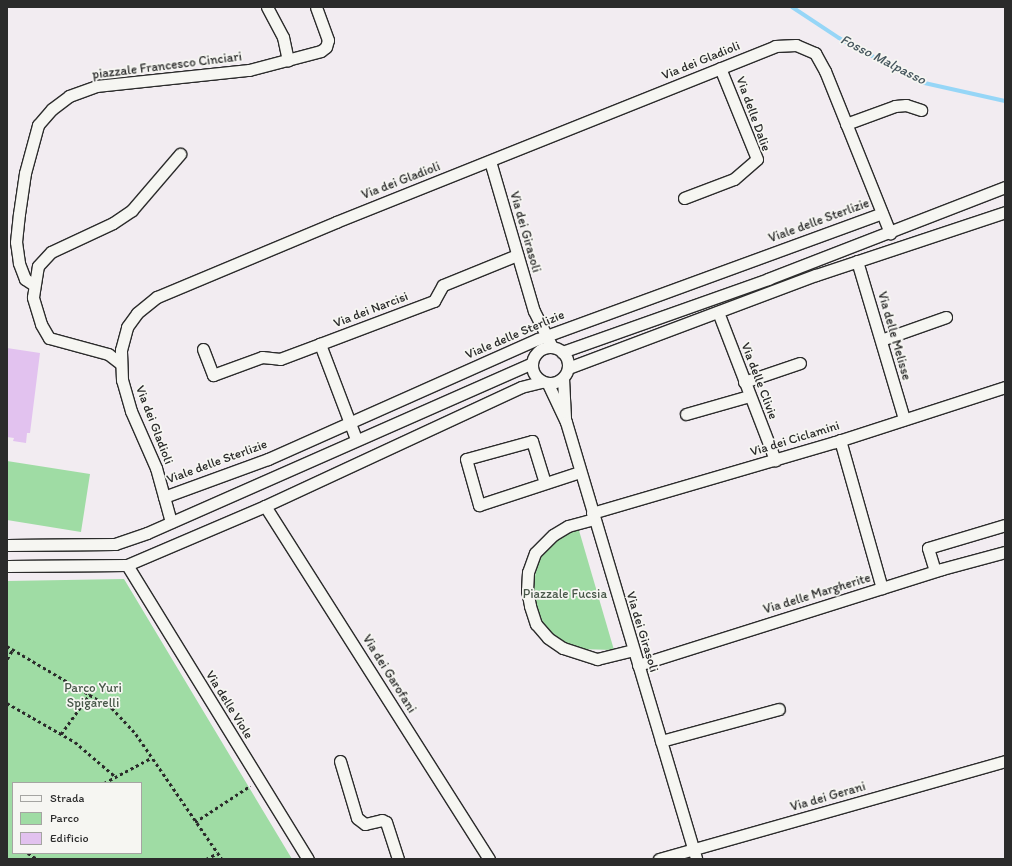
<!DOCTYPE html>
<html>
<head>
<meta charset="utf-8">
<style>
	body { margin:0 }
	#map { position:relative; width:1012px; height:866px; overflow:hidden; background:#f2ecf1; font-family:Itim,sans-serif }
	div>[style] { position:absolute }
	.green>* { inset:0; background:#9fdca4 }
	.stream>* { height:4px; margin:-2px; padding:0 2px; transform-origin:2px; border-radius:2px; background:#96d6f7 }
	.building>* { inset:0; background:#e2c2ef }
	.path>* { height:2.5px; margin-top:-1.25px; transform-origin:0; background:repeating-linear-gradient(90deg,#2b2b2b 0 3px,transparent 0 6px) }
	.roads { filter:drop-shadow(1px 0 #2b2b2b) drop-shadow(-1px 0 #2b2b2b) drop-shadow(0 1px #2b2b2b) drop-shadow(0 -1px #2b2b2b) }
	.minor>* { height:11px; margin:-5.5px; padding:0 5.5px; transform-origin:5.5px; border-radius:5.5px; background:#f6f6f2 }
	.minor>.ring { margin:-5.5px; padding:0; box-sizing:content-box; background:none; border:11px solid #f6f6f2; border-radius:50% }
	span { translate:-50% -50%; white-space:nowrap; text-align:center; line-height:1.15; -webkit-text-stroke:3.5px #f6f6f2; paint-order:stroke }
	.street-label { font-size:13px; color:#2b2b2b }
	.park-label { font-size:13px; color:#485749 }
	.water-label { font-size:14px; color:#46565e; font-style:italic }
	.frame { position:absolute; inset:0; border:8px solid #2b2b2b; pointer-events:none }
	.legend { position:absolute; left:12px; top:782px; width:130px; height:72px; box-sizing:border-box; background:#f6f6f2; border:1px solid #a5a5a2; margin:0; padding:5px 7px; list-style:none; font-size:12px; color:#2b2b2b }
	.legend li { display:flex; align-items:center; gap:8px; height:20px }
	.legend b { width:20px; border:1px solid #a5a5a2 }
</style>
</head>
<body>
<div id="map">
	<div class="green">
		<i style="clip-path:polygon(7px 461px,90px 474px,81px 532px,7px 520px)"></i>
		<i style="clip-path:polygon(578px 527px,614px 650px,579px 649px,562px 643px,544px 625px,534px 600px,533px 584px,538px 564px,544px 552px,556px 539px)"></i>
		<i style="clip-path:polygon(evenodd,124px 579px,292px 859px,7px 859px,7px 581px,124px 579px,13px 783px,141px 783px,141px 853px,13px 853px,13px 783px)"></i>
	</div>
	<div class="stream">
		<i style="left:792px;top:7px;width:56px;rotate:33.4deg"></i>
		<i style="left:839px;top:38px;width:92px;rotate:28.5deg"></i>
		<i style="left:920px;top:82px;width:87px;rotate:12.6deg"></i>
	</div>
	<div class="building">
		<i style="clip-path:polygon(7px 348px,40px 353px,30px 433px,27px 433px,26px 443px,13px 441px,14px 438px,7px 437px)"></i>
	</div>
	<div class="path">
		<i style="left:7px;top:646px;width:122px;rotate:30.6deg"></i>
		<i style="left:112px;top:708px;width:35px;rotate:47deg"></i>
		<i style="left:136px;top:734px;width:152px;rotate:55.5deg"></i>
		<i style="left:7px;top:659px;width:12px;rotate:-59deg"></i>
		<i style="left:7px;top:703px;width:78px;rotate:29.8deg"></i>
		<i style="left:75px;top:742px;width:55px;rotate:40.6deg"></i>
		<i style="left:61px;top:734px;width:49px;rotate:-54.1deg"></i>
		<i style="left:104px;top:783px;width:53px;rotate:-28deg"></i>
		<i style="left:195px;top:822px;width:66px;rotate:-33.2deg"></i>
		<i style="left:28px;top:853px;width:11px;rotate:34deg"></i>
		<i style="left:206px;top:859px;width:13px;rotate:-27deg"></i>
	</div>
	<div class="roads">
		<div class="minor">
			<i style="left:267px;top:7px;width:34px;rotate:62deg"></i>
			<i style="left:283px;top:37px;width:24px;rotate:78deg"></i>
			<i style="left:846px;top:124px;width:52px;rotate:-20.2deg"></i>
			<i style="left:895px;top:106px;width:11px;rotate:-5deg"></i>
			<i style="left:906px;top:105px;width:16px;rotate:18deg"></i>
			<i style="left:490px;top:161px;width:156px;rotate:73.7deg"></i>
			<i style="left:534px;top:311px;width:40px;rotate:63.4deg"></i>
			<i style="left:684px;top:198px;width:53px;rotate:-20.8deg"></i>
			<i style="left:734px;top:179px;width:30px;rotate:-41deg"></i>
			<i style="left:757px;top:159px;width:98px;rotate:-112.1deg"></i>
			<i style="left:857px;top:261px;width:165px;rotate:73.4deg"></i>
			<i style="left:34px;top:285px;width:11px;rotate:-146deg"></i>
			<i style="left:25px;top:279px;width:17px;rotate:-111deg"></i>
			<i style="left:19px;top:263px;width:21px;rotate:-98deg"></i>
			<i style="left:16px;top:242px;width:28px;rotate:-84deg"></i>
			<i style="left:19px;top:214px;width:41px;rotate:-81.7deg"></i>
			<i style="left:25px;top:173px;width:50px;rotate:-74.8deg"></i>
			<i style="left:38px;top:125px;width:21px;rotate:-49deg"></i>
			<i style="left:52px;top:109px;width:21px;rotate:-37deg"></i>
			<i style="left:69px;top:96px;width:29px;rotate:-20deg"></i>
			<i style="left:96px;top:86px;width:154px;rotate:-6deg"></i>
			<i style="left:249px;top:70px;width:74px;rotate:-14.8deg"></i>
			<i style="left:321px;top:51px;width:6px;rotate:-39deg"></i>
			<i style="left:326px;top:47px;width:7px;rotate:-74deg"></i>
			<i style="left:328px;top:40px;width:35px;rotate:-110deg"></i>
			<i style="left:718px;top:312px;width:159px;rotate:68.9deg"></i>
			<i style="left:881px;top:340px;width:69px;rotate:-19.5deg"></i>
			<i class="ring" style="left:532px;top:347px;width:25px;height:25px"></i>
			<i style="left:203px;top:349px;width:28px;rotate:69deg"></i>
			<i style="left:213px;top:375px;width:52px;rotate:-20.2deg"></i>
			<i style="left:262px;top:357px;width:18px;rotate:6deg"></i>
			<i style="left:280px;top:359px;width:43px;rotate:-20.6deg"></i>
			<i style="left:562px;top:352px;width:219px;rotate:-19.5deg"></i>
			<i style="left:768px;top:279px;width:254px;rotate:-21.2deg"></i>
			<i style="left:121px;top:364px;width:16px;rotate:-142deg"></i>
			<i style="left:108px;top:354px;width:61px;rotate:-164.8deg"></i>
			<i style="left:49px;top:338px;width:16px;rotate:-120deg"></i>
			<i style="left:41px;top:324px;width:28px;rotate:-107deg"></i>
			<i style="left:33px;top:297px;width:31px;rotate:-81deg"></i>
			<i style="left:38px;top:266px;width:19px;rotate:-47deg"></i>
			<i style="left:51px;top:252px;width:68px;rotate:-25.1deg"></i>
			<i style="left:113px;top:223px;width:23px;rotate:-34deg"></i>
			<i style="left:132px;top:210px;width:74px;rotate:-49.4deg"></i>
			<i style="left:568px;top:368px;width:265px;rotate:-20.6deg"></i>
			<i style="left:816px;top:275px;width:199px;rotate:-18.4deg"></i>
			<i style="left:563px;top:378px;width:40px;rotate:87.1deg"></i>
			<i style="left:744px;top:382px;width:59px;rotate:-18.7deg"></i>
			<i style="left:548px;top:384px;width:42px;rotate:64.7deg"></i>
			<i style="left:566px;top:422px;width:456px;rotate:73.4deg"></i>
			<i style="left:686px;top:414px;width:66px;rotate:-15.9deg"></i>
			<i style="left:356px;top:439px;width:102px;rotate:-110.8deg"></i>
			<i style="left:320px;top:344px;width:122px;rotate:-20.7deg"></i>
			<i style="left:434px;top:301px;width:18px;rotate:-61deg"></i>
			<i style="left:443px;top:285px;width:80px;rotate:-22.1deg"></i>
			<i style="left:840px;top:440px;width:154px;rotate:74.2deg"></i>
			<i style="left:545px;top:483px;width:44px;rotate:-107.2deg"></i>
			<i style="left:532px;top:441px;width:68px;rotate:164.7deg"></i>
			<i style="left:466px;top:459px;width:48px;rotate:74.2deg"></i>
			<i style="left:479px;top:505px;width:106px;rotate:-18.1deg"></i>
			<i style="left:164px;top:497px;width:111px;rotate:-20.1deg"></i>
			<i style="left:268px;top:459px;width:295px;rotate:-24deg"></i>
			<i style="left:538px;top:339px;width:366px;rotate:-20.1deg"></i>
			<i style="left:265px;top:506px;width:418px;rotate:57.6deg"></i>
			<i style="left:592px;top:513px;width:253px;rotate:-16.3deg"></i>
			<i style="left:835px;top:442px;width:179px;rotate:-17.9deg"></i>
			<i style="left:594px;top:519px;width:27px;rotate:165deg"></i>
			<i style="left:568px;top:526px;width:17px;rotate:149deg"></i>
			<i style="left:553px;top:535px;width:25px;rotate:135deg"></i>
			<i style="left:535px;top:553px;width:20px;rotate:110deg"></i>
			<i style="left:528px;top:572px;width:18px;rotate:93deg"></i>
			<i style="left:527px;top:590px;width:16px;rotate:79deg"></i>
			<i style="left:530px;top:606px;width:19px;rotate:72deg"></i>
			<i style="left:536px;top:624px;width:18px;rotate:49deg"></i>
			<i style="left:548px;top:638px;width:18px;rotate:34deg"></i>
			<i style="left:563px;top:648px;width:36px;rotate:18deg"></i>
			<i style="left:597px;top:659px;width:37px;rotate:-14deg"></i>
			<i style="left:171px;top:522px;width:56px;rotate:-105.5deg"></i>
			<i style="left:156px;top:468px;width:62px;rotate:-113.7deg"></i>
			<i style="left:131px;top:411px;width:32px;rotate:-106deg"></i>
			<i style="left:122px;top:380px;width:30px;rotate:-92deg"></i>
			<i style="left:121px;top:350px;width:24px;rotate:-75deg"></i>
			<i style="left:127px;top:327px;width:17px;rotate:-54deg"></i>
			<i style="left:137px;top:313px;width:26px;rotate:-39deg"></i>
			<i style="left:157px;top:297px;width:194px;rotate:-22.7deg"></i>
			<i style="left:336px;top:222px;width:473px;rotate:-21.8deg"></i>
			<i style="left:775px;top:46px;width:21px;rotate:-3deg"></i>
			<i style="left:796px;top:45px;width:21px;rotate:23deg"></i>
			<i style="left:815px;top:53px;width:21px;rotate:61deg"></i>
			<i style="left:825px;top:71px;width:175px;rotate:68.1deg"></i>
			<i style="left:7px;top:545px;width:108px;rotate:-0.5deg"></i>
			<i style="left:115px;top:544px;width:34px;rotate:-19deg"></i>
			<i style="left:147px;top:533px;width:420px;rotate:-23.8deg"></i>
			<i style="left:127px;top:565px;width:345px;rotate:58.4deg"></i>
			<i style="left:7px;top:566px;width:120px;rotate:-0.5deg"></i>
			<i style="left:127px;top:565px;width:150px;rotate:-23.1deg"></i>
			<i style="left:265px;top:506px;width:282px;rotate:-24.9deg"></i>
			<i style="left:521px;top:387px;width:21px;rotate:-14deg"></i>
			<i style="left:935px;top:571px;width:24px;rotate:-107deg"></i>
			<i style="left:928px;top:548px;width:80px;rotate:-16.6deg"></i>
			<i style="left:638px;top:665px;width:319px;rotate:-17.5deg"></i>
			<i style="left:942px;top:569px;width:65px;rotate:-15.1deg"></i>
			<i style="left:661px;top:741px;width:122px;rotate:-15.2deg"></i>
			<i style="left:340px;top:761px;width:59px;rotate:73.4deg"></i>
			<i style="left:357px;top:818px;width:10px;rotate:37deg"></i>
			<i style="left:365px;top:824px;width:17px;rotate:-13deg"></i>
			<i style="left:382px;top:820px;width:4px;rotate:27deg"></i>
			<i style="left:386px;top:822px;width:39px;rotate:72deg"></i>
			<i style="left:659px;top:859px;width:360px;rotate:-15.8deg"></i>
		</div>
	</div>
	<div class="street-label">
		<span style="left:701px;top:61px;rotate:-22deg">Via dei Gladioli</span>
		<span style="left:167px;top:66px;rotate:-7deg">piazzale Francesco Cinciari</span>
		<span style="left:753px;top:114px;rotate:70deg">Via delle Dalie</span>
		<span style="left:401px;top:181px;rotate:-21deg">Via dei Gladioli</span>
		<span style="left:819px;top:221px;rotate:-20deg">Viale delle Sterlizie</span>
		<span style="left:525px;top:232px;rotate:74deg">Via dei Girasoli</span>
		<span style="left:371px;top:310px;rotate:-21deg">Via dei Narcisi</span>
		<span style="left:515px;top:335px;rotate:-23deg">Viale delle Sterlizie</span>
		<span style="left:894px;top:336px;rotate:74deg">Via delle Melisse</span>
		<span style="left:759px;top:381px;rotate:69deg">Via delle Clivie</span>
		<span style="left:154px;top:425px;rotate:69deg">Via dei Gladioli</span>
		<span style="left:795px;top:439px;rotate:-17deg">Via dei Ciclamini</span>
		<span style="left:217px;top:462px;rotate:-20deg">Viale delle Sterlizie</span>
		<span style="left:817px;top:594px;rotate:-17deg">Via delle Margherite</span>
		<span style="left:642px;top:632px;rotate:73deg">Via dei Girasoli</span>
		<span style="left:389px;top:674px;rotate:58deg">Via dei Garofani</span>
		<span style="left:229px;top:705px;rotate:58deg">Via delle Viole</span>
		<span style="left:828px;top:797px;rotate:-16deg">Via dei Gerani</span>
	</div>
	<div class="park-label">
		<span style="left:565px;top:594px">Piazzale Fucsia</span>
		<span style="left:93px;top:696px">Parco Yuri<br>Spigarelli</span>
	</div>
	<div class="water-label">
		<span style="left:883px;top:60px;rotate:27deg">Fosso Malpasso</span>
	</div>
	<div class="frame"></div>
	<ul class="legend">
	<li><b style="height:5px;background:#f6f6f2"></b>Strada</li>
	<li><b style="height:11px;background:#9fdca4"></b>Parco</li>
	<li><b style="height:11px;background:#e2c2ef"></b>Edificio</li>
	</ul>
</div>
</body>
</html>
